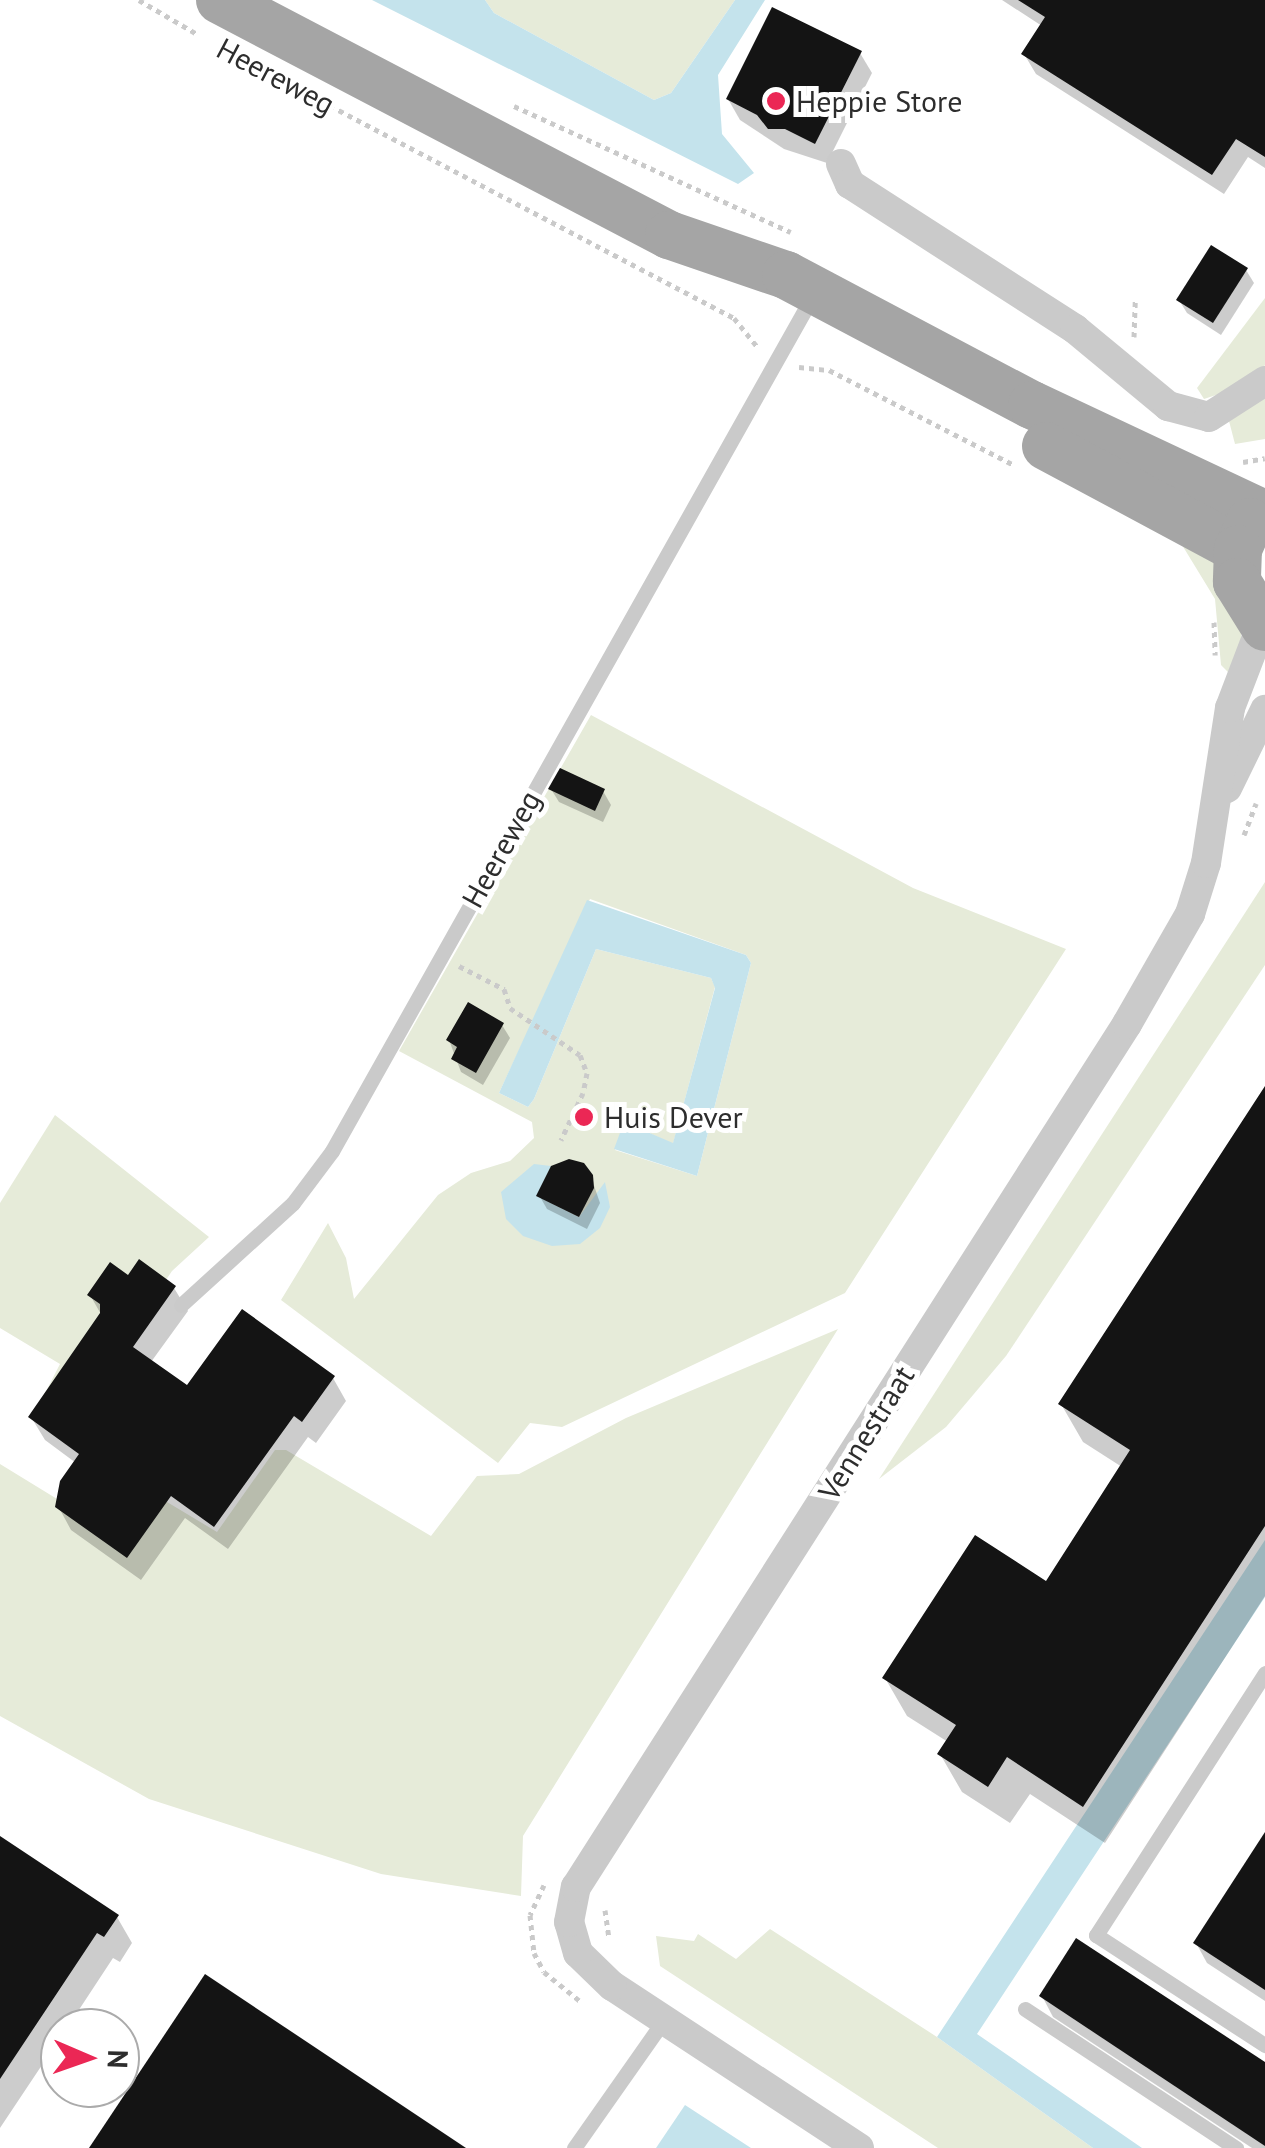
<!DOCTYPE html>
<html>
<head>
<meta charset="utf-8">
<style>
	body { margin:0 }
	#map { position:relative; width:1265px; height:2148px; overflow:hidden; background:#fff; font-family:"PT Sans",sans-serif }
	div>[style] { position:absolute }
	.green>* { inset:0; background:#e6ebd9 }
	.water>* { inset:0; background:#c4e3ec }
	.shadow>* { inset:0; background:#0003 }
	.building>* { inset:0; background:#141414 }
	.path>* { height:5px; margin-top:-2.5px; transform-origin:0; background:repeating-linear-gradient(90deg,#cacaca 0 5px,transparent 0 10px) }
	.service>* { height:15px; margin:-7.5px; padding:0 7.5px; transform-origin:7.5px; border-radius:7.5px; background:#cacaca }
	.minor>* { height:30px; margin:-15px; padding:0 15px; transform-origin:15px; border-radius:15px; background:#cacaca }
	.primary>* { height:48px; margin:-24px; padding:0 24px; transform-origin:24px; border-radius:24px; background:#a5a5a5 }
	.dots>* { width:28px; height:28px; translate:-50% -50%; box-sizing:border-box; border:5px solid #fff; border-radius:50% }
	span { translate:-50% -50%; white-space:nowrap; text-align:center; line-height:1.15; -webkit-text-stroke:10px #fff; paint-order:stroke }
	.street-label { font-size:30px; color:#2d2d2d }
	.poi-label { font-size:30px; color:#2d2d2d }
	.left { translate:0 -50%; text-align:left }
	.north { position:absolute; left:40px; top:2008px; width:100px; height:100px; box-sizing:border-box; background:#fff; border:2px solid #ababab; border-radius:50%; rotate:92deg; font-size:28px; font-weight:700; line-height:40px; text-align:center; color:#2d2d2d }
	.north::after { content:''; display:block; margin:auto; width:35px; height:45px; background:#eb2755; clip-path:polygon(50% 0,100% 100%,50% 72%,0 100%) }
</style>
</head>
<body>
<div id="map">
	<div class="green">
		<i style="clip-path:polygon(485px 0,735px 0,671px 93px,654px 100px,494px 13px)"></i>
		<i style="clip-path:polygon(1265px 298px,1265px 365px,1243px 386px,1204px 399px,1197px 388px)"></i>
		<i style="clip-path:polygon(1265px 396px,1265px 439px,1235px 444px,1229px 421px)"></i>
		<i style="clip-path:polygon(1179px 540px,1209px 548px,1240px 626px,1242px 642px,1228px 672px,1221px 665px,1215px 599px)"></i>
		<i style="clip-path:polygon(evenodd,591px 715px,913px 888px,1066px 949px,845px 1293px,562px 1427px,530px 1423px,498px 1463px,281px 1300px,328px 1223px,346px 1258px,354px 1299px,438px 1195px,471px 1173px,510px 1161px,534px 1138px,532px 1122px,399px 1051px,591px 715px,590px 899px,746px 955px,751px 963px,697px 1176px,615px 1150px,625px 1122px,673px 1144px,715px 987px,711px 978px,596px 949px,534px 1099px,528px 1107px,499px 1093px,590px 899px)"></i>
		<i style="clip-path:polygon(1265px 882px,1265px 965px,1006px 1356px,946px 1427px,879px 1479px)"></i>
		<i style="clip-path:polygon(55px 1115px,209px 1237px,172px 1271px,68px 1426px,40px 1403px,60px 1364px,0 1328px,0 1203px)"></i>
		<i style="clip-path:polygon(838px 1329px,523px 1836px,521px 1896px,381px 1874px,149px 1799px,0 1716px,0 1464px,62px 1502px,167px 1502px,217px 1532px,275px 1450px,286px 1450px,431px 1536px,477px 1476px,519px 1474px,626px 1418px)"></i>
		<i style="clip-path:polygon(770px 1929px,937px 2037px,1093px 2148px,938px 2148px,660px 1966px,656px 1936px,694px 1941px,698px 1934px,736px 1959px)"></i>
	</div>
	<div class="water">
		<i style="clip-path:polygon(372px 0,485px 0,494px 13px,654px 100px,671px 93px,735px 0,765px 0,718px 75px,722px 134px,754px 173px,738px 184px)"></i>
		<i style="clip-path:polygon(587px 900px,746px 955px,751px 963px,697px 1176px,614px 1149px,624px 1122px,673px 1143px,715px 988px,711px 978px,596px 949px,534px 1099px,528px 1107px,499px 1093px)"></i>
		<i style="clip-path:polygon(534px 1164px,551px 1166px,537px 1196px,579px 1217px,605px 1182px,610px 1207px,600px 1228px,580px 1244px,552px 1246px,523px 1236px,506px 1219px,501px 1192px)"></i>
		<i style="clip-path:polygon(1265px 1540px,1265px 1597px,977px 2034px,1142px 2148px,1093px 2148px,937px 2037px)"></i>
		<i style="clip-path:polygon(685px 2105px,751px 2148px,656px 2148px)"></i>
	</div>
	<div class="shadow">
		<i style="clip-path:polygon(1265px 0,1265px 168px,1248px 157px,1224px 194px,1036px 74px,1024px 54px,1042px 26px,1002px 0)"></i>
		<i style="clip-path:polygon(860px 53px,872px 73px,827px 163px,784px 149px,740px 120px,728px 99px)"></i>
		<i style="clip-path:polygon(1246px 270px,1254px 283px,1221px 335px,1187px 313px,1179px 300px)"></i>
		<i style="clip-path:polygon(551px 789px,603px 791px,611px 805px,603px 822px,559px 802px)"></i>
		<i style="clip-path:polygon(502px 1025px,510px 1038px,483px 1085px,461px 1072px,449px 1040px)"></i>
		<i style="clip-path:polygon(1265px 1090px,1265px 1596px,1105px 1843px,1030px 1794px,1010px 1823px,962px 1792px,940px 1754px,948px 1742px,907px 1716px,885px 1678px,1046px 1584px,1122px 1467px,1083px 1442px,1061px 1404px)"></i>
		<i style="clip-path:polygon(591px 1177px,600px 1203px,587px 1229px,547px 1209px,539px 1195px)"></i>
		<i style="clip-path:polygon(129px 1278px,174px 1288px,188px 1311px,151px 1362px,187px 1388px,333px 1378px,346px 1401px,316px 1443px,308px 1437px,228px 1549px,185px 1518px,141px 1580px,71px 1530px,58px 1506px,76px 1463px,45px 1440px,31px 1417px,102px 1316px,90px 1295px)"></i>
		<i style="clip-path:polygon(1265px 1837px,1265px 2001px,1207px 1963px,1196px 1943px)"></i>
		<i style="clip-path:polygon(0 1839px,117px 1917px,132px 1943px,120px 1962px,113px 1958px,67px 2028px,60px 2028px,60px 2038px,0 2128px)"></i>
		<i style="clip-path:polygon(1042px 1996px,1265px 2065px,1265px 2148px,1252px 2148px,1053px 2017px)"></i>
	</div>
	<div class="building">
		<i style="clip-path:polygon(1018px 0,1265px 0,1265px 157px,1236px 139px,1212px 175px,1021px 54px,1045px 17px)"></i>
		<i style="clip-path:polygon(772px 7px,862px 51px,815px 144px,785px 129px,768px 129px,757px 115px,726px 99px)"></i>
		<i style="clip-path:polygon(1211px 245px,1248px 268px,1213px 323px,1176px 300px)"></i>
		<i style="clip-path:polygon(560px 768px,605px 789px,595px 811px,548px 789px)"></i>
		<i style="clip-path:polygon(468px 1002px,504px 1023px,476px 1073px,451px 1059px,457px 1047px,446px 1040px)"></i>
		<i style="clip-path:polygon(1265px 1086px,1265px 1526px,1083px 1807px,1007px 1757px,988px 1787px,937px 1754px,956px 1725px,882px 1678px,975px 1535px,1046px 1581px,1130px 1450px,1058px 1404px)"></i>
		<i style="clip-path:polygon(569px 1159px,584px 1163px,593px 1175px,594px 1188px,579px 1217px,536px 1196px,551px 1166px)"></i>
		<i style="clip-path:polygon(139px 1259px,176px 1286px,133px 1347px,187px 1385px,242px 1309px,335px 1376px,302px 1422px,294px 1416px,214px 1527px,171px 1496px,127px 1558px,55px 1507px,60px 1481px,79px 1454px,28px 1417px,100px 1313px,100px 1304px,87px 1295px,110px 1262px,128px 1275px)"></i>
		<i style="clip-path:polygon(1265px 1832px,1265px 1990px,1193px 1943px)"></i>
		<i style="clip-path:polygon(0 1836px,119px 1915px,104px 1937px,97px 1933px,0 2079px)"></i>
		<i style="clip-path:polygon(1076px 1938px,1265px 2062px,1265px 2146px,1039px 1996px)"></i>
		<i style="clip-path:polygon(205px 1974px,466px 2148px,89px 2148px)"></i>
	</div>
	<div class="path">
		<i style="left:139px;top:0;width:67px;rotate:30.4deg"></i>
		<i style="left:268px;top:73px;width:526px;rotate:27.73deg"></i>
		<i style="left:734px;top:318px;width:38px;rotate:51deg"></i>
		<i style="left:514px;top:106px;width:304px;rotate:24.5deg"></i>
		<i style="left:1134px;top:337px;width:37px;rotate:-88deg"></i>
		<i style="left:799px;top:367px;width:30px;rotate:6deg"></i>
		<i style="left:829px;top:370px;width:208px;rotate:27.2deg"></i>
		<i style="left:1243px;top:462px;width:22px;rotate:-10deg"></i>
		<i style="left:1214px;top:622px;width:33px;rotate:88deg"></i>
		<i style="left:1244px;top:835px;width:34px;rotate:-69deg"></i>
		<i style="left:459px;top:966px;width:51px;rotate:27.1deg"></i>
		<i style="left:504px;top:989px;width:20px;rotate:72deg"></i>
		<i style="left:510px;top:1008px;width:84px;rotate:33.9deg"></i>
		<i style="left:580px;top:1055px;width:19px;rotate:69deg"></i>
		<i style="left:587px;top:1073px;width:20px;rotate:101deg"></i>
		<i style="left:583px;top:1093px;width:52px;rotate:115.1deg"></i>
		<i style="left:544px;top:1885px;width:33px;rotate:115deg"></i>
		<i style="left:530px;top:1915px;width:38px;rotate:84deg"></i>
		<i style="left:534px;top:1953px;width:21px;rotate:62deg"></i>
		<i style="left:544px;top:1972px;width:46px;rotate:38.9deg"></i>
		<i style="left:605px;top:1910px;width:29px;rotate:82deg"></i>
	</div>
	<div class="service">
		<i style="left:181px;top:1305px;width:151px;rotate:-42.3deg"></i>
		<i style="left:293px;top:1203px;width:65px;rotate:-53.1deg"></i>
		<i style="left:332px;top:1151px;width:980px;rotate:-60.66deg"></i>
		<i style="left:1265px;top:1673px;width:312px;rotate:122.8deg"></i>
		<i style="left:1096px;top:1935px;width:202px;rotate:33.1deg"></i>
		<i style="left:1025px;top:2009px;width:253px;rotate:33.4deg"></i>
		<i style="left:574px;top:2148px;width:156px;rotate:-54.9deg"></i>
	</div>
	<div class="minor">
		<i style="left:841px;top:164px;width:22px;rotate:66deg"></i>
		<i style="left:850px;top:184px;width:268px;rotate:32.8deg"></i>
		<i style="left:1075px;top:329px;width:121px;rotate:39.6deg"></i>
		<i style="left:1168px;top:406px;width:42px;rotate:15deg"></i>
		<i style="left:1209px;top:417px;width:67px;rotate:-32.7deg"></i>
		<i style="left:1227px;top:788px;width:87px;rotate:-64deg"></i>
		<i style="left:859px;top:2148px;width:295px;rotate:-146.7deg"></i>
		<i style="left:612px;top:1986px;width:47px;rotate:-135.9deg"></i>
		<i style="left:578px;top:1953px;width:32px;rotate:-106deg"></i>
		<i style="left:569px;top:1922px;width:36px;rotate:-79deg"></i>
		<i style="left:576px;top:1887px;width:1024px;rotate:-57.44deg"></i>
		<i style="left:1127px;top:1024px;width:127px;rotate:-60.2deg"></i>
		<i style="left:1190px;top:914px;width:53px;rotate:-72.6deg"></i>
		<i style="left:1206px;top:863px;width:157px;rotate:-81.2deg"></i>
		<i style="left:1230px;top:708px;width:90px;rotate:-69.1deg"></i>
	</div>
	<div class="primary">
		<i style="left:220px;top:0;width:507px;rotate:27.63deg"></i>
		<i style="left:669px;top:235px;width:124px;rotate:18.9deg"></i>
		<i style="left:786px;top:275px;width:278px;rotate:27.9deg"></i>
		<i style="left:1032px;top:405px;width:251px;rotate:25.2deg"></i>
		<i style="left:1046px;top:446px;width:218px;rotate:28.2deg"></i>
		<i style="left:1250px;top:522px;width:30px;rotate:114deg"></i>
		<i style="left:1238px;top:549px;width:33px;rotate:92deg"></i>
		<i style="left:1237px;top:582px;width:53px;rotate:58.1deg"></i>
	</div>
	<div class="dots">
		<i style="left:776px;top:101px;background:#eb2755"></i>
		<i style="left:584px;top:1117px;background:#eb2755"></i>
	</div>
	<div class="street-label">
		<span style="left:276px;top:76px;rotate:28deg">Heereweg</span>
		<span style="left:501px;top:849px;rotate:-61deg">Heereweg</span>
		<span style="left:866px;top:1433px;rotate:-58deg">Vennestraat</span>
	</div>
	<div class="poi-label">
		<span class="left" style="left:796px;top:101px">Heppie Store</span>
		<span class="left" style="left:604px;top:1117px">Huis Dever</span>
	</div>
	<div class="north">N</div>
</div>
</body>
</html>
